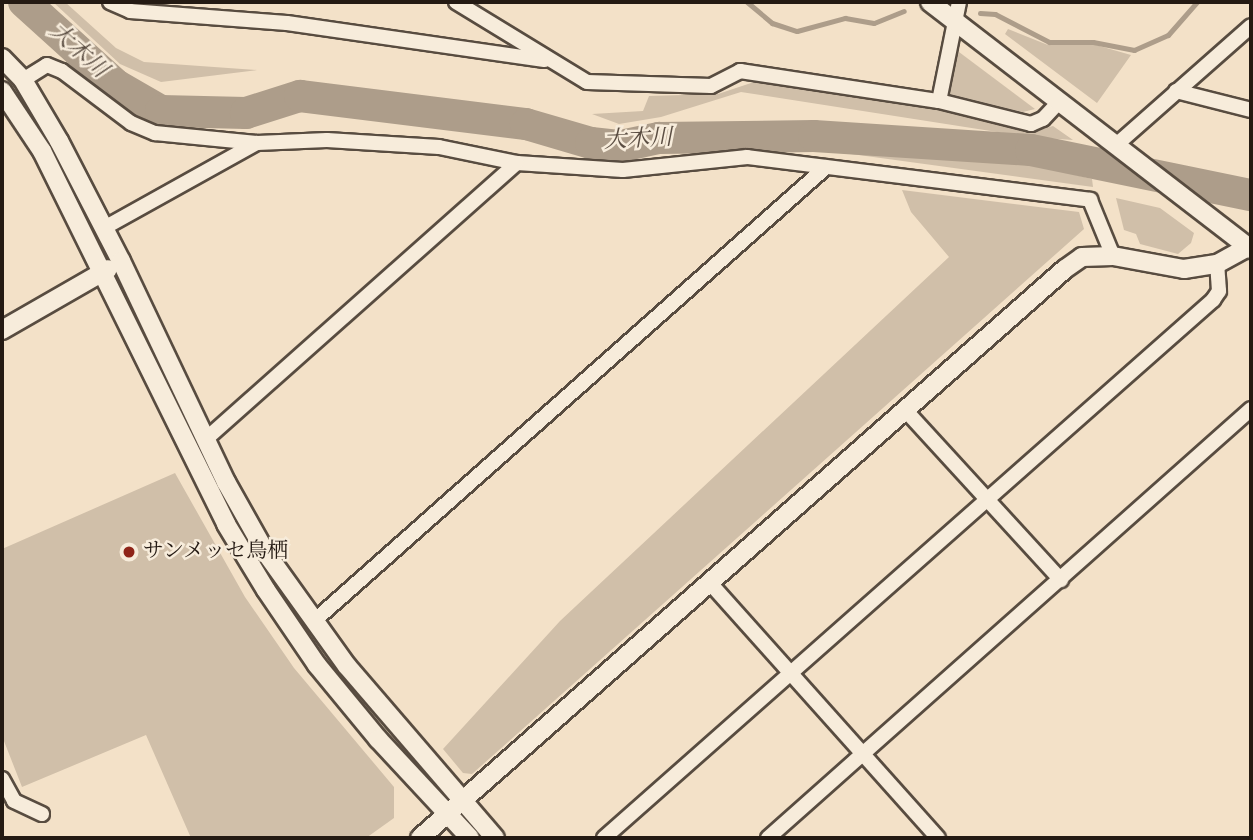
<!DOCTYPE html>
<html>
<head>
<meta charset="utf-8">
<style>
	body { margin:0 }
	#map { position:relative; width:1253px; height:840px; overflow:hidden; background:#f3e1c8; font-family:Vollkorn,"Noto Serif JP",serif }
	div>[style] { position:absolute }
	.green>* { inset:0; background:#d0bfa9 }
	.stream>* { height:5px; margin:-2.5px; padding:0 2.5px; transform-origin:2.5px; border-radius:2.5px; background:#ad9d8a }
	.river>* { height:32px; margin:-16px; padding:0 16px; transform-origin:16px; border-radius:16px; background:#ad9d8a }
	.roads { filter:drop-shadow(2px 0 #584c40) drop-shadow(-2px 0 #584c40) drop-shadow(0 2px #584c40) drop-shadow(0 -2px #584c40) }
	.minor>* { height:14px; margin:-7px; padding:0 7px; transform-origin:7px; border-radius:7px; background:#f7ecdb }
	.tertiary>* { height:18px; margin:-9px; padding:0 9px; transform-origin:9px; border-radius:9px; background:#f7ecdb }
	.dots>* { width:19px; height:19px; translate:-50% -50%; box-sizing:border-box; border:4px solid #f7ecdb; border-radius:50% }
	span { translate:-50% -50%; white-space:nowrap; text-align:center; line-height:1.15; -webkit-text-stroke:5px #f7ecdb; paint-order:stroke }
	.poi-label { font-size:21px; color:#241a13 }
	.left { translate:0 -50%; text-align:left }
	.water-label { font-size:23px; color:#5b4e43; font-style:italic }
	.frame { position:absolute; inset:0; border:4px solid #241a13; pointer-events:none }
</style>
</head>
<body>
<div id="map">
	<div class="green">
		<i style="clip-path:polygon(53px 2px,65px 2px,116px 48px,144px 62px,257px 70px,161px 82px,120px 64px)"></i>
		<i style="clip-path:polygon(1008px 29px,1048px 45px,1096px 45px,1131px 55px,1097px 103px,1005px 34px)"></i>
		<i style="clip-path:polygon(955px 49px,1035px 109px,1023px 112px,947px 97px)"></i>
		<i style="clip-path:polygon(760px 80px,986px 117px,1034px 131px,1053px 126px,1073px 140px,1029px 137px,741px 92px,661px 117px,619px 124px,592px 114px,643px 111px,649px 96px,718px 94px)"></i>
		<i style="clip-path:polygon(822px 150px,1039px 166px,1092px 179px,1093px 187px)"></i>
		<i style="clip-path:polygon(902px 190px,1079px 212px,1084px 229px,472px 774px,463px 773px,443px 749px,560px 621px,949px 257px,911px 212px)"></i>
		<i style="clip-path:polygon(1116px 198px,1160px 208px,1194px 233px,1191px 243px,1178px 254px,1140px 244px,1136px 234px,1124px 230px)"></i>
		<i style="clip-path:polygon(175px 473px,245px 597px,294px 668px,394px 787px,394px 818px,366px 838px,191px 838px,146px 735px,22px 787px,2px 736px,2px 549px)"></i>
	</div>
	<div class="stream">
		<i style="left:747px;top:2px;width:33px;rotate:40deg"></i>
		<i style="left:772px;top:23px;width:26px;rotate:18deg"></i>
		<i style="left:797px;top:31px;width:50px;rotate:-15.2deg"></i>
		<i style="left:845px;top:18px;width:29px;rotate:10deg"></i>
		<i style="left:874px;top:23px;width:32px;rotate:-22deg"></i>
		<i style="left:980px;top:13px;width:15px;rotate:4deg"></i>
		<i style="left:995px;top:14px;width:61px;rotate:27.4deg"></i>
		<i style="left:1049px;top:42px;width:44px"></i>
		<i style="left:1093px;top:42px;width:42px;rotate:11deg"></i>
		<i style="left:1134px;top:50px;width:37px;rotate:-24deg"></i>
		<i style="left:1168px;top:35px;width:44px;rotate:-48.7deg"></i>
	</div>
	<div class="river">
		<i style="left:24px;top:2px;width:124px;rotate:42.1deg"></i>
		<i style="left:116px;top:85px;width:52px;rotate:30deg"></i>
		<i style="left:161px;top:111px;width:85px;rotate:1.3deg"></i>
		<i style="left:246px;top:113px;width:57px;rotate:-17.5deg"></i>
		<i style="left:300px;top:96px;width:228px;rotate:7.1deg"></i>
		<i style="left:526px;top:124px;width:68px;rotate:16.3deg"></i>
		<i style="left:591px;top:143px;width:30px;rotate:6deg"></i>
		<i style="left:621px;top:146px;width:39px;rotate:-12deg"></i>
		<i style="left:659px;top:138px;width:155px;rotate:-0.7deg"></i>
		<i style="left:814px;top:136px;width:217px;rotate:3.7deg"></i>
		<i style="left:1031px;top:150px;width:225px;rotate:11.6deg"></i>
	</div>
	<div class="roads">
		<div class="minor">
			<i style="left:110px;top:2px;width:22px;rotate:24deg"></i>
			<i style="left:130px;top:11px;width:157px;rotate:4.4deg"></i>
			<i style="left:287px;top:23px;width:260px;rotate:8.2deg"></i>
			<i style="left:456px;top:2px;width:153px;rotate:31.4deg"></i>
			<i style="left:587px;top:82px;width:124px;rotate:1.8deg"></i>
			<i style="left:711px;top:86px;width:33px;rotate:-27deg"></i>
			<i style="left:740px;top:71px;width:201px;rotate:8.6deg"></i>
			<i style="left:959px;top:2px;width:101px;rotate:101.4deg"></i>
			<i style="left:939px;top:101px;width:95px;rotate:14deg"></i>
			<i style="left:1031px;top:124px;width:13px;rotate:-23deg"></i>
			<i style="left:1043px;top:119px;width:23px;rotate:-47deg"></i>
			<i style="left:23px;top:80px;width:28px;rotate:-32deg"></i>
			<i style="left:47px;top:65px;width:16px;rotate:22deg"></i>
			<i style="left:62px;top:71px;width:86px;rotate:37deg"></i>
			<i style="left:131px;top:123px;width:26px;rotate:23deg"></i>
			<i style="left:155px;top:133px;width:102px;rotate:5.6deg"></i>
			<i style="left:257px;top:143px;width:70px;rotate:-2.5deg"></i>
			<i style="left:327px;top:140px;width:112px;rotate:3.6deg"></i>
			<i style="left:439px;top:147px;width:80px;rotate:11.6deg"></i>
			<i style="left:517px;top:163px;width:106px;rotate:3.8deg"></i>
			<i style="left:623px;top:170px;width:125px;rotate:-6deg"></i>
			<i style="left:747px;top:157px;width:346px;rotate:7.1deg"></i>
			<i style="left:1090px;top:200px;width:61px;rotate:67.7deg"></i>
			<i style="left:1176px;top:91px;width:77px;rotate:14.2deg"></i>
			<i style="left:1115px;top:146px;width:181px;rotate:-41.4deg"></i>
			<i style="left:104px;top:228px;width:175px;rotate:-29.1deg"></i>
			<i style="left:907px;top:412px;width:228px;rotate:47.5deg"></i>
			<i style="left:207px;top:438px;width:414px;rotate:-41.6deg"></i>
			<i style="left:710px;top:583px;width:342px;rotate:48.2deg"></i>
			<i style="left:314px;top:621px;width:684px;rotate:-41.56deg"></i>
			<i style="left:2px;top:779px;width:25px;rotate:61deg"></i>
			<i style="left:14px;top:801px;width:31px;rotate:25deg"></i>
			<i style="left:604px;top:838px;width:813px;rotate:-41.46deg"></i>
			<i style="left:1213px;top:300px;width:11px;rotate:-56deg"></i>
			<i style="left:1219px;top:291px;width:27px;rotate:-94deg"></i>
			<i style="left:768px;top:838px;width:646px;rotate:-41.61deg"></i>
		</div>
		<div class="tertiary">
			<i style="left:930px;top:2px;width:405px;rotate:37.6deg"></i>
			<i style="left:2px;top:58px;width:30px;rotate:46deg"></i>
			<i style="left:23px;top:80px;width:71px;rotate:59.5deg"></i>
			<i style="left:59px;top:141px;width:135px;rotate:62.7deg"></i>
			<i style="left:121px;top:261px;width:245px;rotate:64.6deg"></i>
			<i style="left:226px;top:482px;width:81px;rotate:60.6deg"></i>
			<i style="left:266px;top:553px;width:139px;rotate:54.4deg"></i>
			<i style="left:347px;top:666px;width:227px;rotate:49.3deg"></i>
			<i style="left:2px;top:91px;width:72px;rotate:56.3deg"></i>
			<i style="left:42px;top:151px;width:416px;rotate:63.7deg"></i>
			<i style="left:226px;top:524px;width:77px;rotate:58.8deg"></i>
			<i style="left:266px;top:590px;width:91px;rotate:55.8deg"></i>
			<i style="left:317px;top:665px;width:96px;rotate:50.5deg"></i>
			<i style="left:378px;top:739px;width:135px;rotate:47.1deg"></i>
			<i style="left:2px;top:330px;width:122px;rotate:-29.9deg"></i>
			<i style="left:420px;top:838px;width:860px;rotate:-41.42deg"></i>
			<i style="left:1065px;top:269px;width:21px;rotate:-35deg"></i>
			<i style="left:1082px;top:257px;width:31px;rotate:-2deg"></i>
			<i style="left:1113px;top:256px;width:72px;rotate:10.4deg"></i>
			<i style="left:1184px;top:269px;width:33px;rotate:-9deg"></i>
			<i style="left:1217px;top:264px;width:35px;rotate:-29deg"></i>
		</div>
	</div>
	<div class="dots">
		<i style="left:129px;top:552px;background:#8f2418"></i>
	</div>
	<div class="poi-label">
		<span class="left" style="left:143px;top:552px">サンメッセ鳥栖</span>
	</div>
	<div class="water-label">
		<span style="left:78px;top:51px;rotate:42deg">大木川</span>
		<span style="left:638px;top:140px;rotate:-3deg">大木川</span>
	</div>
	<div class="frame"></div>
</div>
</body>
</html>
